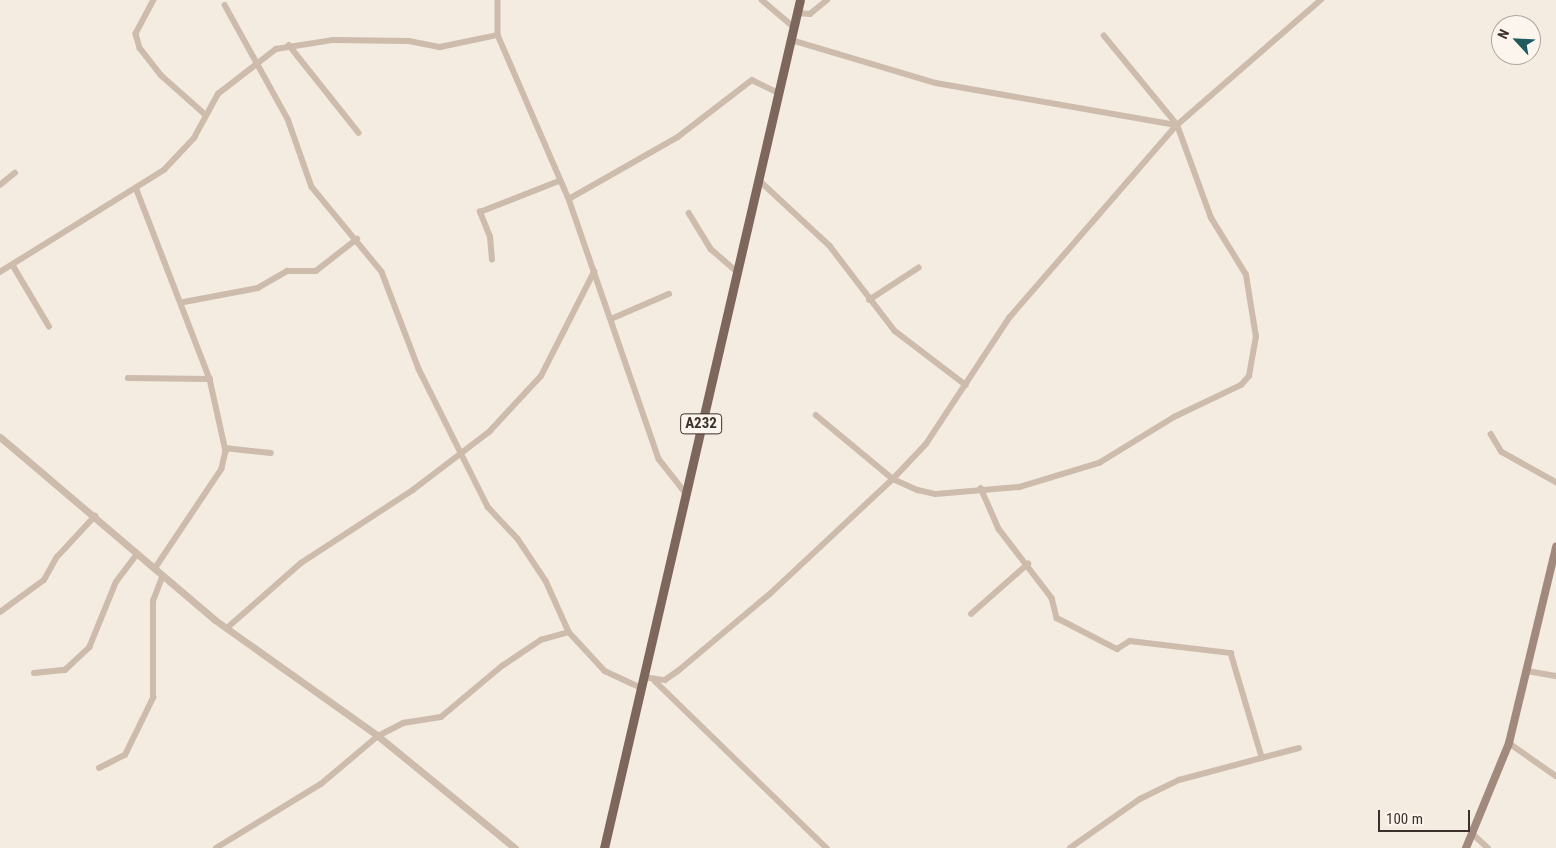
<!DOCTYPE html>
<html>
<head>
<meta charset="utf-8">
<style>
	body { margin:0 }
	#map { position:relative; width:1556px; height:848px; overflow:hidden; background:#f4ebe1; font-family:"Roboto Condensed",sans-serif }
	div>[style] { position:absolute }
	.minor>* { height:5.5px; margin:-2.75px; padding:0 2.75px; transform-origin:2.75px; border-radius:2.75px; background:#cdbbac }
	.tertiary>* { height:7px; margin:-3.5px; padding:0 3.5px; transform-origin:3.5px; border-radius:3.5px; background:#cdbbac }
	.secondary>* { height:8px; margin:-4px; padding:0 4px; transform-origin:4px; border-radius:4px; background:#a18a7d }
	.primary>* { height:9px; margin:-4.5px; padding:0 4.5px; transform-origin:4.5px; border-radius:4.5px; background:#7d675c }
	span { translate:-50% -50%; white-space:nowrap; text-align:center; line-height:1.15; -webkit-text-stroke:4px #fbf5ee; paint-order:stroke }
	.shield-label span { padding:1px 4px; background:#fbf5ee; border:1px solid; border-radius:4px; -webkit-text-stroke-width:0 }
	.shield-label { font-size:15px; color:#3b302b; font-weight:700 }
	.north { position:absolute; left:1491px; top:15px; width:50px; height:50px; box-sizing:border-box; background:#fbf5ee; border:1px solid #aea6a0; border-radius:50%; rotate:295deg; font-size:14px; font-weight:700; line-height:20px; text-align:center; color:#3b302b }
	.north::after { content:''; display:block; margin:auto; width:18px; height:22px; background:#1f5a5e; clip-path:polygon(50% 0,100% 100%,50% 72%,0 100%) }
	.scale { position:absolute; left:1378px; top:810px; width:92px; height:22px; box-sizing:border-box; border:2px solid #3b302b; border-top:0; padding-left:6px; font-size:15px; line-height:18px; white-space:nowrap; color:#3b302b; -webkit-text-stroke:4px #fbf5ee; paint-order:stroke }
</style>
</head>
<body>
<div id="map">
	<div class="minor">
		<i style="left:154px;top:0;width:38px;rotate:118deg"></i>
		<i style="left:136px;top:34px;width:15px;rotate:74deg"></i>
		<i style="left:140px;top:48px;width:34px;rotate:52deg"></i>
		<i style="left:161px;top:75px;width:59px;rotate:41.6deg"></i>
		<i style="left:498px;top:0;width:35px;rotate:90deg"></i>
		<i style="left:498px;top:35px;width:179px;rotate:66.6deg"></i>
		<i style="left:569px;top:199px;width:275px;rotate:70.9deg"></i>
		<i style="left:659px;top:459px;width:42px;rotate:51.8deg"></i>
		<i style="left:762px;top:0;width:42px;rotate:40.2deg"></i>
		<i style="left:225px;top:5px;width:130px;rotate:61.1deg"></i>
		<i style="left:288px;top:119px;width:72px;rotate:70.6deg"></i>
		<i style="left:312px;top:187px;width:110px;rotate:50.5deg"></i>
		<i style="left:382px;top:272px;width:104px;rotate:69.1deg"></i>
		<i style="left:419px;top:369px;width:154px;rotate:63.4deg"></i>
		<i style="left:488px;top:507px;width:44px;rotate:46.8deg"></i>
		<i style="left:518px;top:539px;width:50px;rotate:56.3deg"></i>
		<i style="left:546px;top:581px;width:56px;rotate:65.7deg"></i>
		<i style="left:569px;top:632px;width:53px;rotate:47.3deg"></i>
		<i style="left:605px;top:671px;width:38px;rotate:25deg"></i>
		<i style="left:797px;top:13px;width:13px;rotate:4deg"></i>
		<i style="left:810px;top:14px;width:22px;rotate:-39deg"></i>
		<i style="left:791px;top:40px;width:151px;rotate:16.5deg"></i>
		<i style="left:936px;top:83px;width:245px;rotate:9.9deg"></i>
		<i style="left:289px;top:45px;width:112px;rotate:51.5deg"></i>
		<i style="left:759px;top:180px;width:97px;rotate:42.9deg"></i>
		<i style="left:830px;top:246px;width:107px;rotate:52.6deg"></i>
		<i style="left:895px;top:331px;width:89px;rotate:37.3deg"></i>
		<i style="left:0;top:185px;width:19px;rotate:-39deg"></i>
		<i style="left:137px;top:190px;width:203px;rotate:68.9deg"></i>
		<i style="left:210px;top:379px;width:74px;rotate:77.5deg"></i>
		<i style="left:226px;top:451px;width:18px;rotate:103deg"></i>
		<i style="left:222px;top:469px;width:120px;rotate:123.8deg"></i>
		<i style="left:569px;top:199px;width:125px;rotate:-29.6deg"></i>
		<i style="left:678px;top:137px;width:93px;rotate:-37.6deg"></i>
		<i style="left:752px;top:80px;width:30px;rotate:26deg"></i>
		<i style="left:689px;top:213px;width:42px;rotate:58.6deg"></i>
		<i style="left:711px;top:249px;width:35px;rotate:41deg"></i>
		<i style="left:492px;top:260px;width:23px;rotate:-95deg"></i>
		<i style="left:490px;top:237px;width:27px;rotate:-112deg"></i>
		<i style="left:480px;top:212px;width:85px;rotate:-21.4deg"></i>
		<i style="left:14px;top:267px;width:69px;rotate:59.3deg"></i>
		<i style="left:0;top:272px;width:193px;rotate:-31.9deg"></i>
		<i style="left:164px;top:170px;width:44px;rotate:-46.8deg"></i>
		<i style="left:194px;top:138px;width:50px;rotate:-61.4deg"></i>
		<i style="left:218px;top:94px;width:73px;rotate:-37.8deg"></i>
		<i style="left:276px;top:49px;width:58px;rotate:-9deg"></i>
		<i style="left:333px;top:40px;width:76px;rotate:0.8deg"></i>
		<i style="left:409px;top:41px;width:32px;rotate:11deg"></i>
		<i style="left:440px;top:47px;width:59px;rotate:-11.7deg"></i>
		<i style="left:869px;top:300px;width:59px;rotate:-33.1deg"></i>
		<i style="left:184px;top:302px;width:75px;rotate:-10.7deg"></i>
		<i style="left:258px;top:288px;width:34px;rotate:-30deg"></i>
		<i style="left:287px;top:271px;width:29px"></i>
		<i style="left:316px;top:271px;width:52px;rotate:-38deg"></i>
		<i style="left:611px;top:319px;width:63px;rotate:-23.3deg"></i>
		<i style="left:128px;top:378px;width:82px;rotate:0.7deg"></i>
		<i style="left:816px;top:415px;width:100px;rotate:39.7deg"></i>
		<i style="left:893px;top:479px;width:27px;rotate:24deg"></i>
		<i style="left:918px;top:490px;width:18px;rotate:13deg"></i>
		<i style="left:936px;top:494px;width:84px;rotate:-4.8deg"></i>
		<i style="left:1020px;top:487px;width:83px;rotate:-16.9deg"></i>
		<i style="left:1099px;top:463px;width:88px;rotate:-31.5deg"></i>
		<i style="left:1174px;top:417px;width:74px;rotate:-25.5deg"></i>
		<i style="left:1241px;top:385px;width:12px;rotate:-48deg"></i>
		<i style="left:1249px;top:376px;width:40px;rotate:-80deg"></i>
		<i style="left:1256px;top:337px;width:63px;rotate:-99.2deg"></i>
		<i style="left:1246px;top:275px;width:67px;rotate:-121.6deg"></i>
		<i style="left:1211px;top:218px;width:99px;rotate:-110.1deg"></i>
		<i style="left:1177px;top:125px;width:115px;rotate:-129.4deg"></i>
		<i style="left:1491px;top:434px;width:21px;rotate:59deg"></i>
		<i style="left:1502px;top:452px;width:62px;rotate:29.1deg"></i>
		<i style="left:225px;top:448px;width:46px;rotate:6.2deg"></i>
		<i style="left:981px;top:488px;width:45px;rotate:66.3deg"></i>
		<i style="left:999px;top:529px;width:87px;rotate:52.5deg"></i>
		<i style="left:1052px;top:598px;width:21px;rotate:76deg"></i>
		<i style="left:1057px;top:618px;width:68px;rotate:27.3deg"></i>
		<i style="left:1117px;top:649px;width:15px;rotate:-32deg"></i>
		<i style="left:1130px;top:641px;width:102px;rotate:6.8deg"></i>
		<i style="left:1231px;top:653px;width:109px;rotate:73.4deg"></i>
		<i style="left:0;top:612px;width:54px;rotate:-36deg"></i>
		<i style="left:44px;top:580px;width:26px;rotate:-61deg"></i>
		<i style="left:57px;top:557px;width:56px;rotate:-47.2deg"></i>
		<i style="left:971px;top:614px;width:76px;rotate:-41.3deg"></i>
		<i style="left:227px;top:628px;width:98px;rotate:-41.3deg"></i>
		<i style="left:301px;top:563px;width:134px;rotate:-33.1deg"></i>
		<i style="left:413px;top:490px;width:96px;rotate:-37.3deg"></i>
		<i style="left:489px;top:432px;width:76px;rotate:-47.1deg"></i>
		<i style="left:541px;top:376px;width:117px;rotate:-63deg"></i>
		<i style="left:1527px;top:671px;width:29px;rotate:10deg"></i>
		<i style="left:34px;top:673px;width:31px;rotate:-6deg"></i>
		<i style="left:65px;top:670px;width:33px;rotate:-43deg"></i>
		<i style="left:89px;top:648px;width:71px;rotate:-67.8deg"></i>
		<i style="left:116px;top:582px;width:35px;rotate:-53deg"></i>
		<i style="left:643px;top:677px;width:22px;rotate:8deg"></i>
		<i style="left:665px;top:680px;width:16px;rotate:-35deg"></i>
		<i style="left:678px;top:671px;width:121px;rotate:-40deg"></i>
		<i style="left:771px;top:593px;width:167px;rotate:-43.1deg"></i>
		<i style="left:893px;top:479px;width:48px;rotate:-46.7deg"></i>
		<i style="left:926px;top:444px;width:151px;rotate:-56.6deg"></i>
		<i style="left:1009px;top:318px;width:256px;rotate:-49deg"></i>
		<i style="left:1177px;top:125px;width:191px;rotate:-41deg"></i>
		<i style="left:655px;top:681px;width:240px;rotate:44.2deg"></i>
		<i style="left:1509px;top:743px;width:57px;rotate:35.1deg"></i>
		<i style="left:99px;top:768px;width:29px;rotate:-27deg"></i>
		<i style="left:125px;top:755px;width:64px;rotate:-63.8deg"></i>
		<i style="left:153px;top:698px;width:97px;rotate:-90deg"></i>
		<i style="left:153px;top:601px;width:26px;rotate:-69deg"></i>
		<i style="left:1472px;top:833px;width:22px;rotate:43deg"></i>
		<i style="left:216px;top:848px;width:123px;rotate:-31.4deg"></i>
		<i style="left:321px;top:784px;width:75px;rotate:-40.1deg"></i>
		<i style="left:378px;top:736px;width:28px;rotate:-27deg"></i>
		<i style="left:403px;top:723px;width:38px;rotate:-9deg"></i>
		<i style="left:441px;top:717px;width:80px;rotate:-39.9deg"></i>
		<i style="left:502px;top:666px;width:47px;rotate:-33.7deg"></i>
		<i style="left:541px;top:640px;width:29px;rotate:-16deg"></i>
		<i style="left:1070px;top:848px;width:85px;rotate:-35deg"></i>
		<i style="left:1140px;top:799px;width:43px;rotate:-26deg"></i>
		<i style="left:1179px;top:780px;width:124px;rotate:-14.9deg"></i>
	</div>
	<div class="tertiary">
		<i style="left:0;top:437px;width:282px;rotate:40.4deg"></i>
		<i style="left:215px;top:620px;width:200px;rotate:35.4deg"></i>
		<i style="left:378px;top:736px;width:177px;rotate:39.3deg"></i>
	</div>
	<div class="secondary">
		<i style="left:1466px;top:848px;width:113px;rotate:-67.7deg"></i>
		<i style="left:1509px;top:743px;width:202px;rotate:-76.5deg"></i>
	</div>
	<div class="primary">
		<i style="left:604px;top:848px;width:870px;rotate:-76.99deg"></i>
	</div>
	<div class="shield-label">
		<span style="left:701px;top:424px">A232</span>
	</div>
	<div class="north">N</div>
	<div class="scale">100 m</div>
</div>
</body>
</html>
